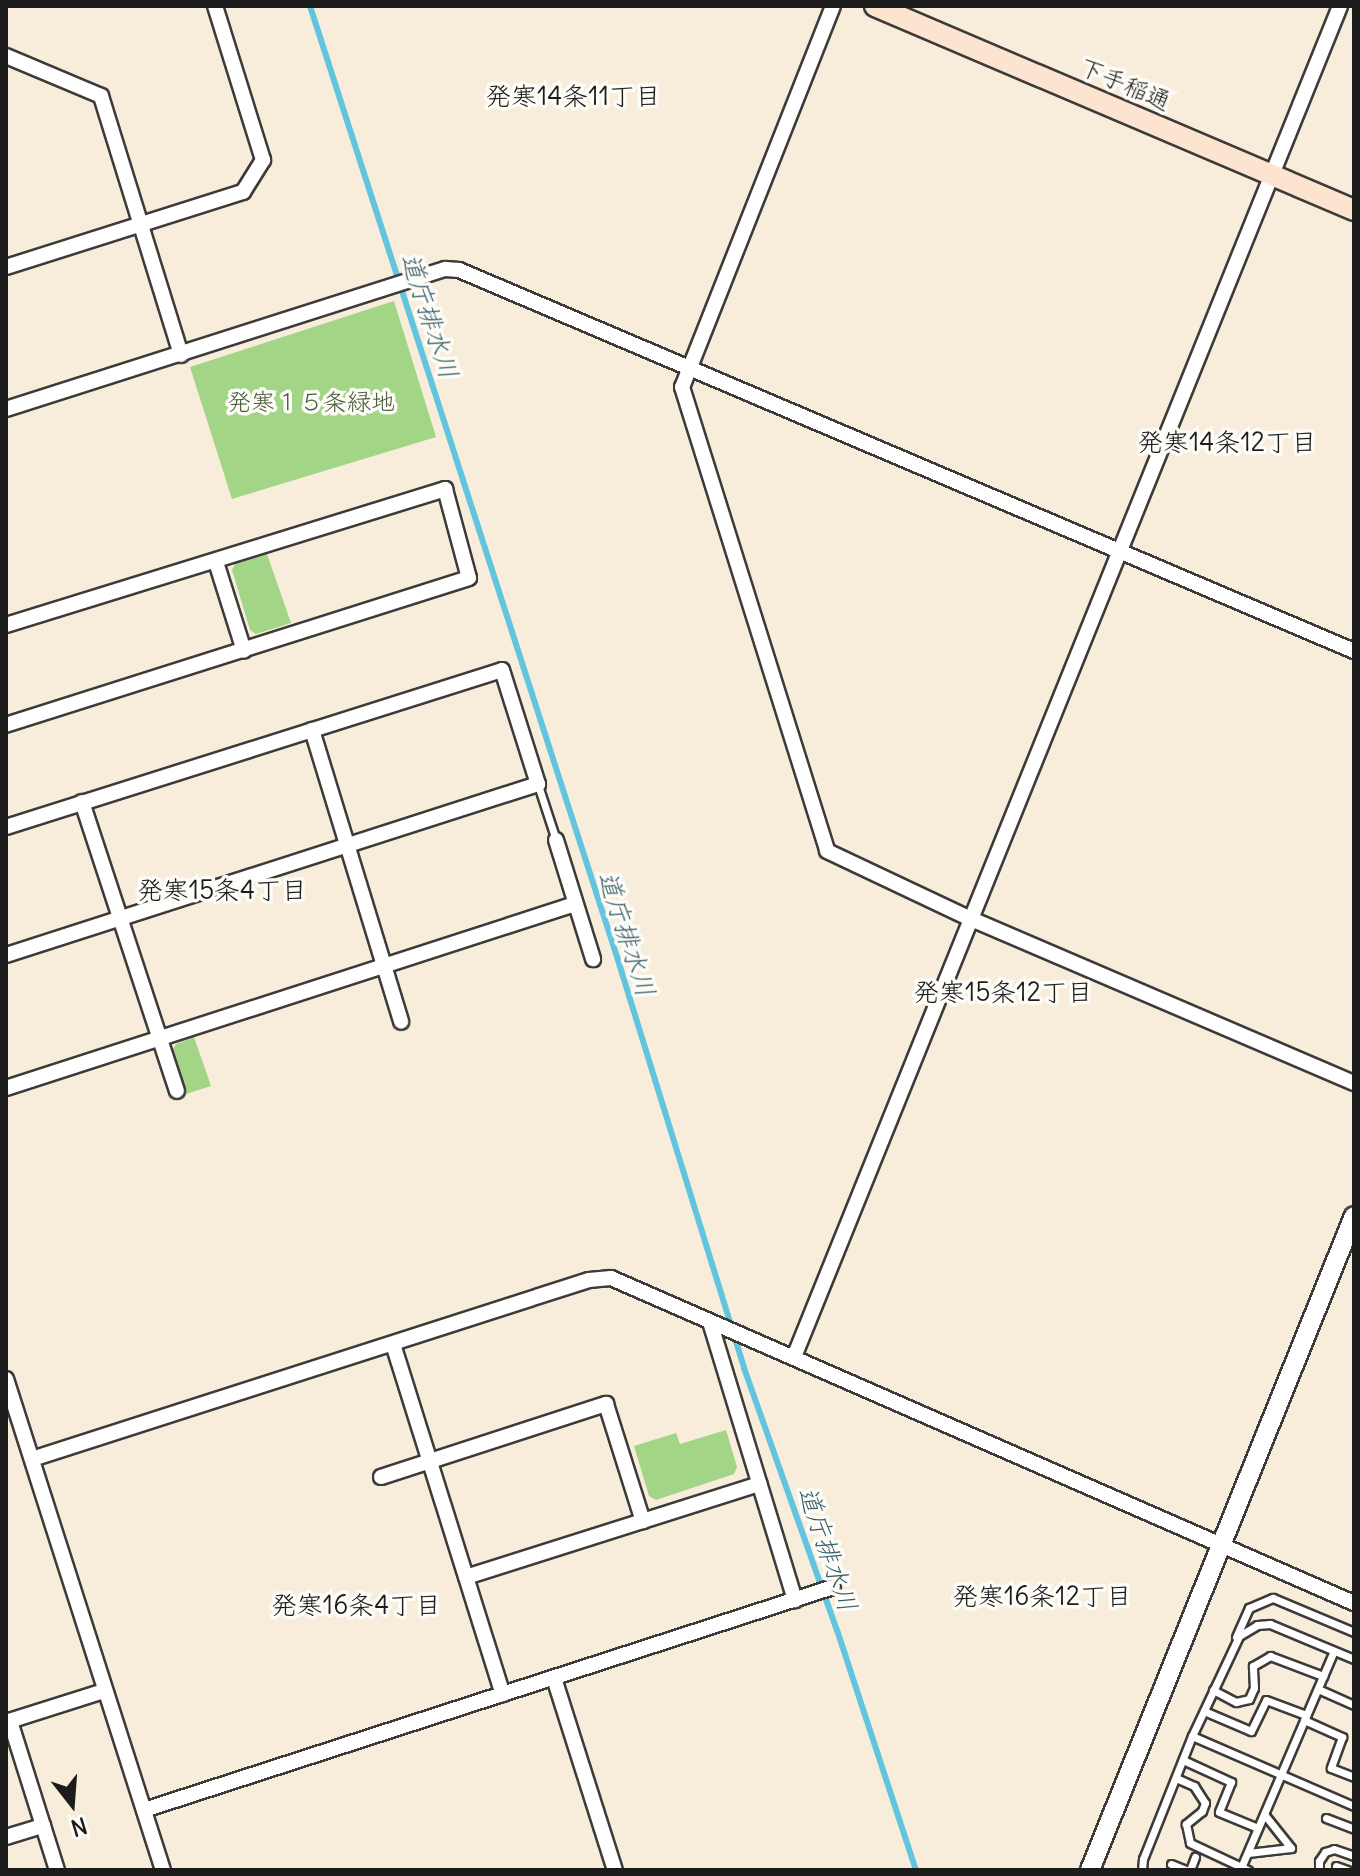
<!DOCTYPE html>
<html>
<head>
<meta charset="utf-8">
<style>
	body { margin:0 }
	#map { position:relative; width:1360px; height:1876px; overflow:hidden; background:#f8eddb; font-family:Delius,"Klee One",sans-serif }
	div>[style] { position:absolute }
	.green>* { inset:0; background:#a2d585 }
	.stream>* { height:6px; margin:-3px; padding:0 3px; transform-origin:3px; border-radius:3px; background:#62c5e0 }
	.roads { filter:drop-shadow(2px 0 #3d3b39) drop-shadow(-2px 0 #3d3b39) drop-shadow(0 2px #3d3b39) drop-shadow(0 -2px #3d3b39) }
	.service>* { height:7px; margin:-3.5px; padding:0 3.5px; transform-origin:3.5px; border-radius:3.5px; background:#fff }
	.minor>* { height:14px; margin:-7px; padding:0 7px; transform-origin:7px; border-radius:7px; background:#fff }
	.tertiary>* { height:18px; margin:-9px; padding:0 9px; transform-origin:9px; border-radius:9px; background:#fff }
	.secondary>* { height:20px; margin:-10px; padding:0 10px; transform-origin:10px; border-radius:10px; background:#fde4d1 }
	span { translate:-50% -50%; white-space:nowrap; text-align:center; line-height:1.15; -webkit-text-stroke:7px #fdfcf7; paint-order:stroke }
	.street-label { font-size:24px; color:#1c1c1c }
	.park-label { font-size:24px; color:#4b5d41 }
	.neighbourhood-label { font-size:26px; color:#1c1c1c }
	.water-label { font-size:26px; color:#38606a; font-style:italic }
	.frame { position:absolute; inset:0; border:8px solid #1c1c1c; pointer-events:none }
	.north { position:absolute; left:32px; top:1764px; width:80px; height:80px; -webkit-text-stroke:6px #fdfcf7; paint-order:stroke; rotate:163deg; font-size:22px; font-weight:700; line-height:32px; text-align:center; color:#1c1c1c }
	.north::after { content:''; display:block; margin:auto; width:28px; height:36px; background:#1c1c1c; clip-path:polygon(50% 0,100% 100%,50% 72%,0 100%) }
</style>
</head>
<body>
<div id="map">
	<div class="green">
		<i style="clip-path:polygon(394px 301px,436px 437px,232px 499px,190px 367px)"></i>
		<i style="clip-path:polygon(267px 554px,291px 623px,256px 634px,250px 630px,232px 570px,235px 564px)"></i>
		<i style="clip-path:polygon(194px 1037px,211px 1086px,186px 1094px,172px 1051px,176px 1044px)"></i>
		<i style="clip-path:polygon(726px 1430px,737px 1467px,734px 1474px,656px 1500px,649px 1496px,634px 1446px,676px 1433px,680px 1444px)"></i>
	</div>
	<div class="stream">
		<i style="left:310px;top:6px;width:999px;rotate:72.11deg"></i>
		<i style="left:617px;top:957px;width:430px;rotate:72.8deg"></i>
		<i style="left:744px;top:1368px;width:278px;rotate:70.5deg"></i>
		<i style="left:837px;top:1630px;width:253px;rotate:71.8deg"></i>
	</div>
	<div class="roads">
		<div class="service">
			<i style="left:538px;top:785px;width:58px;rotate:71.9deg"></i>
			<i style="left:1236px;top:1637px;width:32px;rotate:-66deg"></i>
			<i style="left:1249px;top:1608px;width:26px;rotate:-23deg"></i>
			<i style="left:1273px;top:1598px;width:88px;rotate:22.8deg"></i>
			<i style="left:1318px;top:1689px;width:39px;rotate:24deg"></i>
			<i style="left:1213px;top:1690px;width:26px;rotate:28deg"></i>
			<i style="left:1236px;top:1702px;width:13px;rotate:-13deg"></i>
			<i style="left:1249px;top:1699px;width:12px;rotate:-66deg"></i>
			<i style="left:1254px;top:1688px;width:22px;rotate:-93deg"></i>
			<i style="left:1253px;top:1666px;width:20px;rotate:-30deg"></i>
			<i style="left:1270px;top:1656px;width:57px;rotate:20.7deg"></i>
			<i style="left:1204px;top:1711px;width:51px;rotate:23.1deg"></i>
			<i style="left:1251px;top:1731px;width:34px;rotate:-64deg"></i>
			<i style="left:1266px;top:1700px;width:43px;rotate:20.6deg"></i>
			<i style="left:1304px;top:1720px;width:42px;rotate:24.1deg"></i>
			<i style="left:1342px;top:1737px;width:33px;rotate:110deg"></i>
			<i style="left:1331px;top:1768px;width:25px;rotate:21deg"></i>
			<i style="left:1192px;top:1736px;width:176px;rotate:23.4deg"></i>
			<i style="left:1183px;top:1760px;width:53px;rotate:24.6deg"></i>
			<i style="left:1231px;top:1782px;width:32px;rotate:112deg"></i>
			<i style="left:1219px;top:1812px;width:42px;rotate:22.3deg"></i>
			<i style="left:1176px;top:1778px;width:20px;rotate:24deg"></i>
			<i style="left:1194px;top:1786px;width:20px;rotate:57deg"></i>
			<i style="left:1205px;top:1803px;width:9px;rotate:111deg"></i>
			<i style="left:1202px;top:1811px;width:21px;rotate:141deg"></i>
			<i style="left:1186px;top:1824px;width:19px;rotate:78deg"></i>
			<i style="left:1190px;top:1843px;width:64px;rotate:25deg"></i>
			<i style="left:1326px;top:1818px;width:30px;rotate:21deg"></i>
			<i style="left:1248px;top:1853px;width:43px;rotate:-6.6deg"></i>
			<i style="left:1291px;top:1848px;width:43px;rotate:-128.5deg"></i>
			<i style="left:1171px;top:1864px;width:16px;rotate:22deg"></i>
			<i style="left:1336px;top:1866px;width:12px;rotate:20deg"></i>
			<i style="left:1142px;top:1870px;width:11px;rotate:-85deg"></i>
			<i style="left:1143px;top:1859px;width:132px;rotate:-68.3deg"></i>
			<i style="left:1192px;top:1736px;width:110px;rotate:-64.8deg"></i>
			<i style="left:1239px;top:1636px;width:21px;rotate:-31deg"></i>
			<i style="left:1257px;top:1625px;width:13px;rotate:-4deg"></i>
			<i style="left:1270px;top:1624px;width:91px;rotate:22.6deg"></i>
			<i style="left:1190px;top:1870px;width:14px;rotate:-69deg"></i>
			<i style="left:1240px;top:1870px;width:238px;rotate:-66.8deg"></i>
			<i style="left:1319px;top:1870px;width:9px;rotate:-90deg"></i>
			<i style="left:1319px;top:1861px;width:11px;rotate:-56deg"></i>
			<i style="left:1325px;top:1852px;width:9px;rotate:-18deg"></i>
			<i style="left:1334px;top:1849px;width:21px;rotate:19deg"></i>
		</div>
		<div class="minor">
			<i style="left:833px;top:6px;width:410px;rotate:111.6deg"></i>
			<i style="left:682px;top:387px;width:486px;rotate:72.6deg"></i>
			<i style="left:827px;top:851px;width:157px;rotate:25.3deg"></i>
			<i style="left:969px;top:918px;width:419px;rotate:23.2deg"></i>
			<i style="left:6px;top:56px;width:103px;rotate:22.8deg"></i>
			<i style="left:101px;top:96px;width:271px;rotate:72.8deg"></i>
			<i style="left:6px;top:267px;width:249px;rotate:-17.6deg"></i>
			<i style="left:243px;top:192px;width:38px;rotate:-58deg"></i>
			<i style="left:263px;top:160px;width:161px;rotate:-107.3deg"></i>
			<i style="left:6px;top:409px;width:461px;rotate:-17.7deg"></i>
			<i style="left:445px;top:269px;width:14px;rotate:4deg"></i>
			<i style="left:459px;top:270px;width:973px;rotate:23.06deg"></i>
			<i style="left:216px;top:562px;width:93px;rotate:72.5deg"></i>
			<i style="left:6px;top:625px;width:460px;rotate:-17.2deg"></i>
			<i style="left:445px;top:489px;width:92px;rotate:74.9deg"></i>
			<i style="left:469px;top:578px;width:486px;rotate:162.4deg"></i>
			<i style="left:312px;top:730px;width:305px;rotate:73deg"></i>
			<i style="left:82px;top:802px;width:304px;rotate:71.8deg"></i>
			<i style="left:6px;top:827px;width:520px;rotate:-17.56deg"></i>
			<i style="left:502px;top:670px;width:120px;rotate:72.5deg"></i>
			<i style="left:538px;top:784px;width:559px;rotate:162.18deg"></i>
			<i style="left:556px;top:840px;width:125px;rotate:72.7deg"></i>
			<i style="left:6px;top:1088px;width:598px;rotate:-17.92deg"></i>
			<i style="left:710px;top:1322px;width:291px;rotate:73deg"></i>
			<i style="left:393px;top:1344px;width:367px;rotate:72.6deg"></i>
			<i style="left:794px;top:1357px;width:1457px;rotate:-67.99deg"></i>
			<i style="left:6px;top:1379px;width:515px;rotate:72.27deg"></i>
			<i style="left:32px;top:1459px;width:585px;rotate:-17.82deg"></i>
			<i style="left:589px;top:1280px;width:22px;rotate:-5deg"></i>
			<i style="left:611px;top:1278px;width:811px;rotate:23.63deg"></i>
			<i style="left:381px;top:1477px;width:237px;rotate:-18deg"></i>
			<i style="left:606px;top:1404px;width:123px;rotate:72.5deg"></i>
			<i style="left:466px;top:1577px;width:308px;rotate:-17.6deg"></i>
			<i style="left:554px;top:1678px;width:201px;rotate:72.4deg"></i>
			<i style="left:10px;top:1721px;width:156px;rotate:72.5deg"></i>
			<i style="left:6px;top:1722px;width:103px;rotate:-17.6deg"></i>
			<i style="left:144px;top:1810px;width:724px;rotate:-17.93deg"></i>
			<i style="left:6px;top:1837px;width:39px;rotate:-17deg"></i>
		</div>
		<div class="tertiary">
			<i style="left:1090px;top:1870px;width:705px;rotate:-68.02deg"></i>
		</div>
		<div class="secondary">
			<i style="left:875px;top:6px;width:521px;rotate:23.07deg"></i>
		</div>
	</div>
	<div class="street-label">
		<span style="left:1125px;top:84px;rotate:23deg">下手稲通</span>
	</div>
	<div class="park-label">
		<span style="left:311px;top:402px">発寒１５条緑地</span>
	</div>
	<div class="neighbourhood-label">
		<span style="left:573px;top:96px">発寒14条11丁目</span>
		<span style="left:1227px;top:442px">発寒14条12丁目</span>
		<span style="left:222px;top:890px">発寒15条4丁目</span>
		<span style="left:1003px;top:992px">発寒15条12丁目</span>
		<span style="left:1042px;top:1596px">発寒16条12丁目</span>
		<span style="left:356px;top:1605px">発寒16条4丁目</span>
	</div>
	<div class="water-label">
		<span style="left:430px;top:316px;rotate:72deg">道庁排水川</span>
		<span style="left:627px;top:934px;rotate:72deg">道庁排水川</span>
		<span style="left:828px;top:1549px;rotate:71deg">道庁排水川</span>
	</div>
	<div class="frame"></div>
	<div class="north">N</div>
</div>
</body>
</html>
